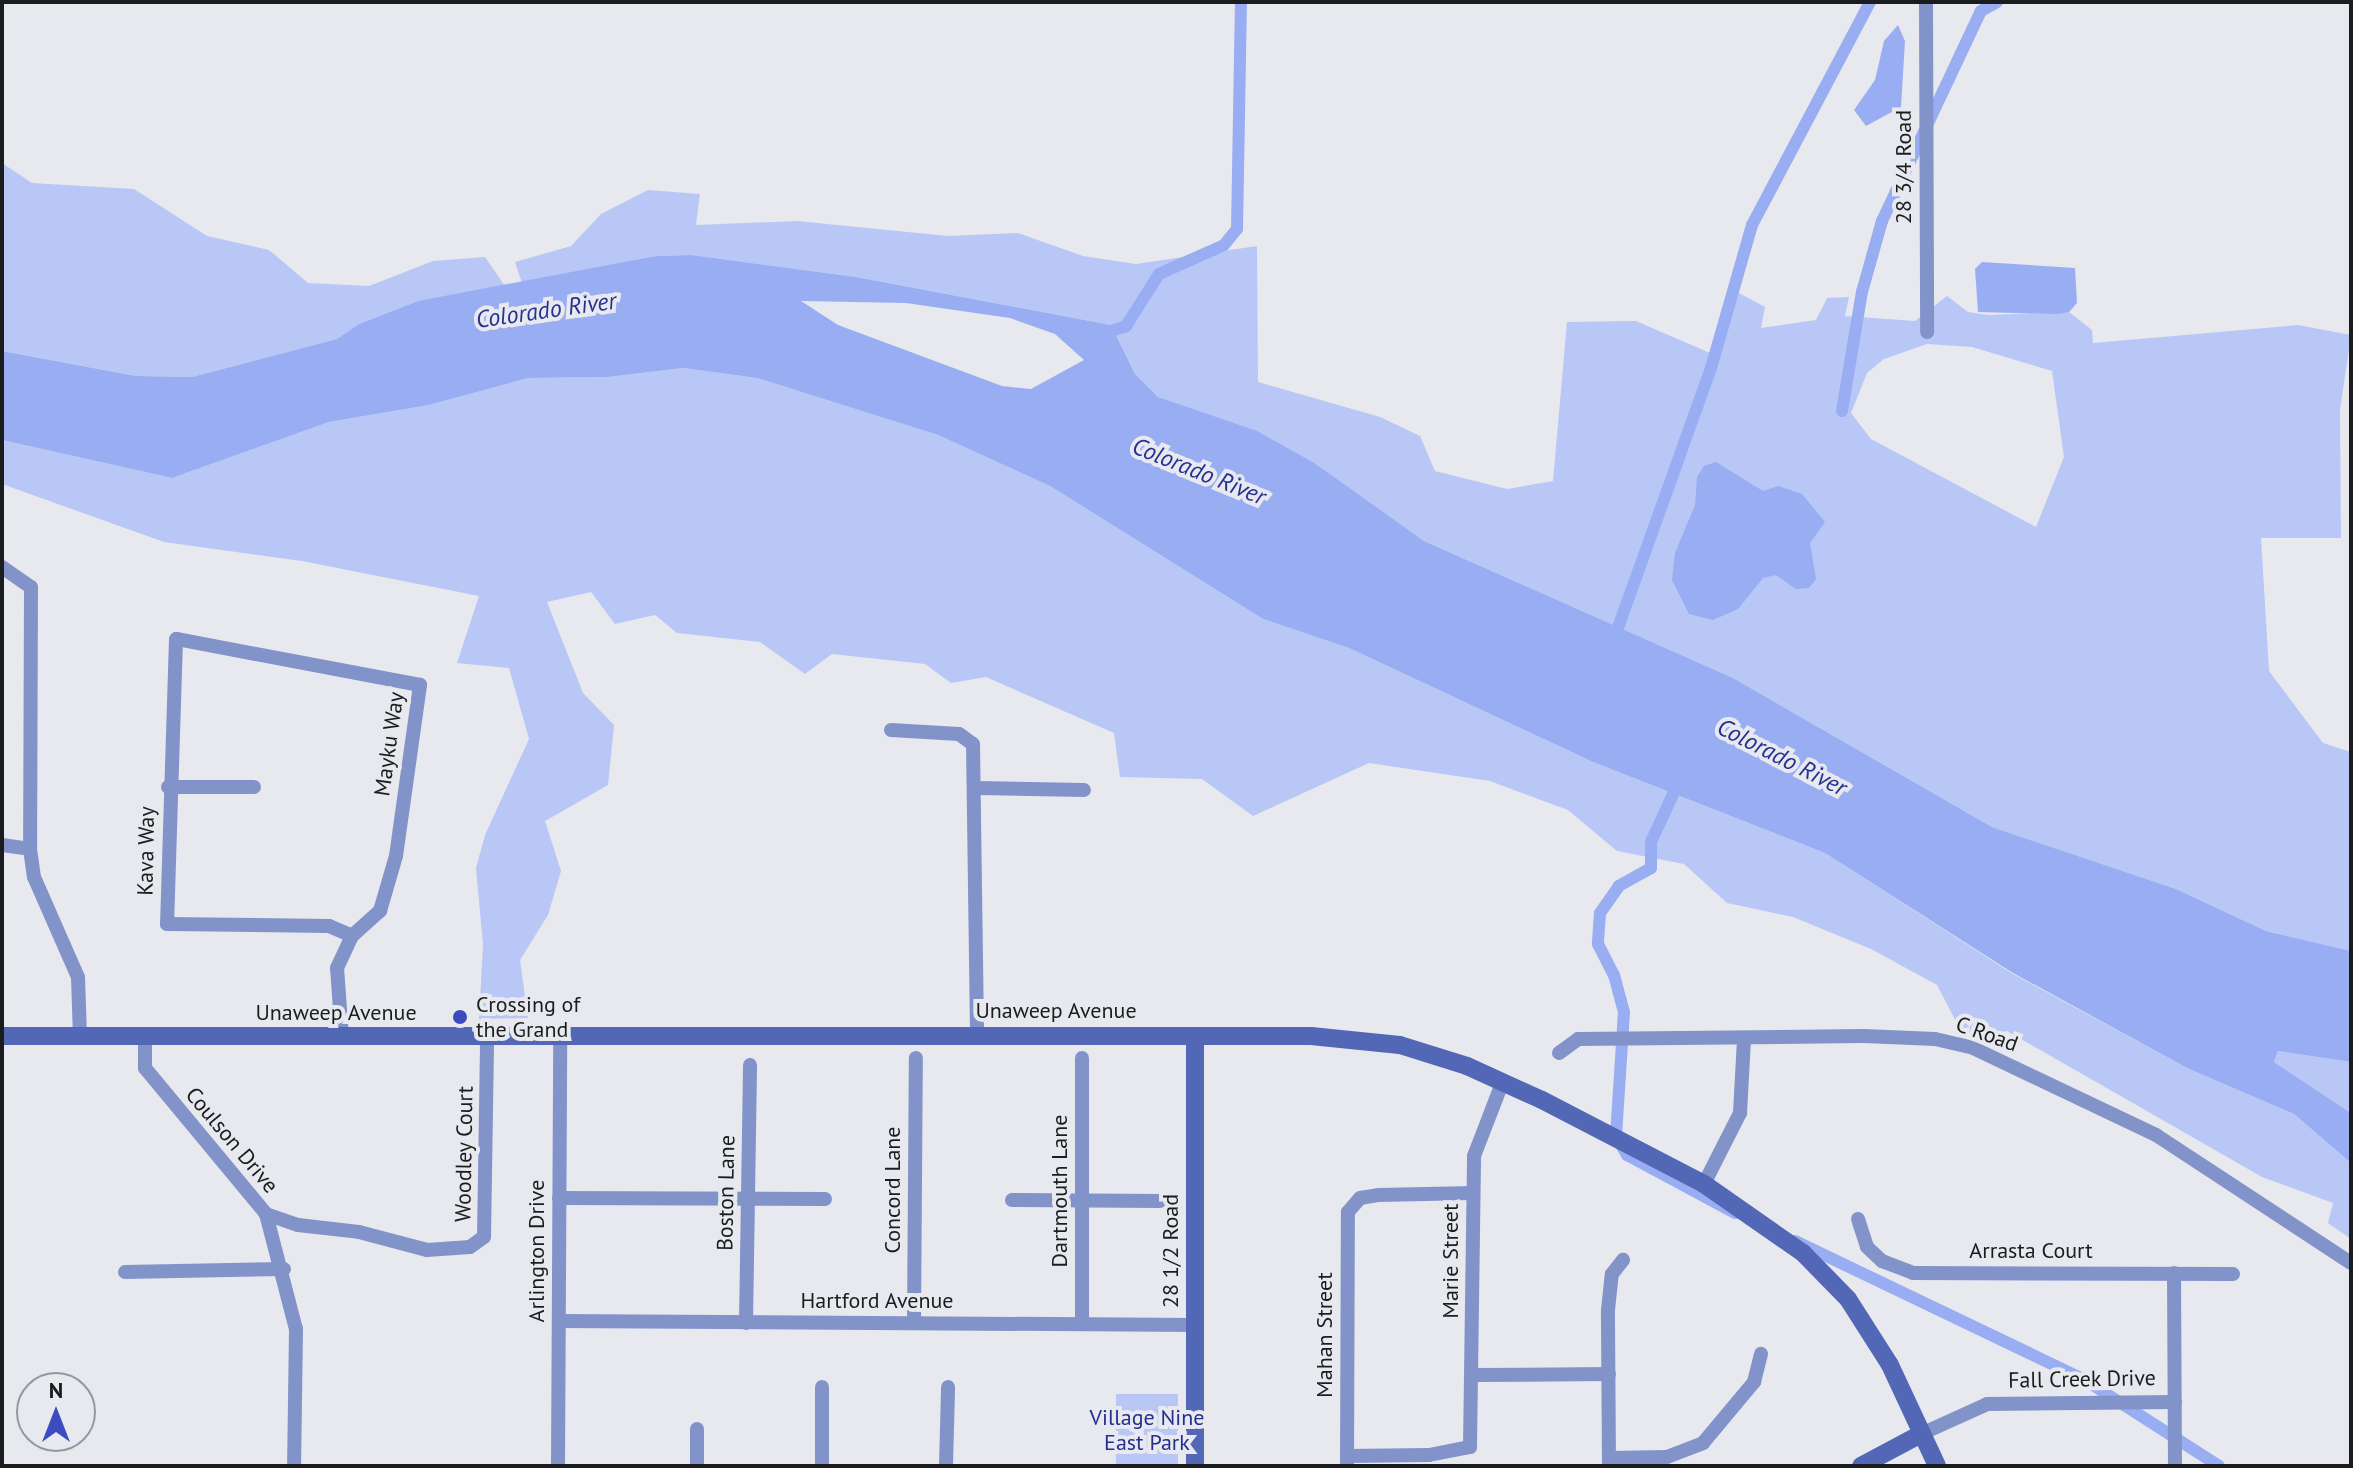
<!DOCTYPE html>
<html>
<head>
<meta charset="utf-8">
<style>
	body { margin:0 }
	#map { position:relative; width:2353px; height:1468px; overflow:hidden; background:#e7e9ee; font-family:"PT Sans",sans-serif }
	div>[style] { position:absolute }
	.green>* { inset:0; background:#b8c7f6 }
	.water>* { inset:0; background:#99adf2 }
	.canal>* { height:12px; margin:-6px; padding:0 6px; transform-origin:6px; border-radius:6px; background:#99adf2 }
	.street>* { height:14px; margin:-7px; padding:0 7px; transform-origin:7px; border-radius:7px; background:#8293ca }
	.secondary>* { height:18px; margin:-9px; padding:0 9px; transform-origin:9px; border-radius:9px; background:#5367b7 }
	.dots>* { width:22px; height:22px; translate:-50% -50%; box-sizing:border-box; border:4px solid #e7e9ee; border-radius:50% }
	span { translate:-50% -50%; white-space:nowrap; text-align:center; line-height:1.15; -webkit-text-stroke:8px #e7e9ee; paint-order:stroke }
	.street-label { font-size:22px; color:#1b1c1e }
	.poi-label { font-size:22px; color:#1b1c1e }
	.left { translate:0 -50%; text-align:left }
	.park-label { font-size:22px; color:#242e8f }
	.water-label { font-size:24px; color:#263192; font-style:italic }
	.frame { position:absolute; inset:0; border:4px solid #1b1c1e; pointer-events:none }
	.north { position:absolute; left:16px; top:1372px; width:80px; height:80px; box-sizing:border-box; background:#e7e9ee; border:2px solid #95979b; border-radius:50%; rotate:0deg; font-size:22px; font-weight:700; line-height:32px; text-align:center; color:#1b1c1e }
	.north::after { content:''; display:block; margin:auto; width:28px; height:36px; background:#3b4cbf; clip-path:polygon(50% 0,100% 100%,50% 72%,0 100%) }
</style>
</head>
<body>
<div id="map">
	<div class="green">
		<i style="clip-path:polygon(2px 163px,32px 183px,134px 189px,207px 236px,269px 250px,308px 283px,369px 286px,433px 261px,485px 257px,505px 286px,418px 301px,359px 324px,337px 339px,192px 377px,136px 376px,2px 351px)"></i>
		<i style="clip-path:polygon(evenodd,648px 190px,700px 194px,696px 225px,797px 221px,948px 236px,1018px 233px,1083px 256px,1136px 264px,1257px 246px,1258px 382px,1380px 417px,1420px 436px,1435px 471px,1507px 489px,1553px 481px,1567px 322px,1636px 321px,1710px 353px,1739px 293px,1765px 307px,1761px 328px,1816px 320px,1827px 298px,1849px 297px,1845px 316px,1915px 321px,1947px 296px,1968px 312px,1988px 315px,2069px 312px,2092px 330px,2093px 343px,2298px 325px,2351px 335px,2340px 410px,2341px 538px,2261px 538px,2269px 671px,2323px 743px,2351px 752px,2351px 951px,2266px 931px,2176px 889px,1992px 827px,1733px 678px,1424px 541px,1316px 464px,1158px 397px,1135px 374px,1111px 325px,856px 277px,692px 255px,656px 256px,522px 283px,515px 262px,571px 246px,601px 214px,648px 190px,1927px 344px,1972px 347px,2052px 371px,2064px 457px,2036px 527px,1871px 439px,1851px 413px,1867px 373px,1884px 359px,1927px 344px)"></i>
		<i style="clip-path:polygon(683px 368px,757px 378px,938px 435px,1050px 486px,1263px 619px,1349px 648px,1593px 762px,1825px 853px,2013px 974px,2189px 1069px,2294px 1114px,2351px 1163px,2351px 1239px,2328px 1223px,2333px 1203px,2262px 1177px,2007px 1031px,1987px 1038px,1961px 1031px,1937px 985px,1871px 949px,1793px 917px,1727px 903px,1684px 864px,1617px 851px,1568px 810px,1490px 781px,1369px 763px,1253px 816px,1202px 779px,1120px 777px,1114px 733px,986px 677px,951px 683px,925px 664px,832px 654px,805px 674px,760px 642px,677px 633px,655px 615px,615px 624px,591px 592px,547px 602px,583px 693px,614px 725px,608px 785px,545px 821px,561px 871px,548px 915px,520px 960px,528px 1018px,479px 1019px,483px 945px,476px 868px,485px 835px,529px 739px,509px 668px,457px 663px,479px 596px,302px 561px,164px 542px,2px 484px,2px 440px,172px 478px,329px 422px,429px 405px,528px 378px,608px 377px)"></i>
		<i style="clip-path:polygon(2278px 1051px,2351px 1062px,2351px 1113px,2274px 1062px)"></i>
		<i style="clip-path:polygon(1116px 1394px,1178px 1394px,1178px 1466px,1116px 1466px)"></i>
	</div>
	<div class="water">
		<i style="clip-path:polygon(1898px 25px,1905px 41px,1901px 107px,1866px 126px,1854px 110px,1875px 80px,1884px 41px)"></i>
		<i style="clip-path:polygon(evenodd,692px 255px,856px 277px,1111px 325px,1135px 374px,1158px 397px,1257px 431px,1316px 464px,1424px 541px,1733px 678px,1992px 827px,2176px 889px,2266px 931px,2351px 951px,2351px 1062px,2278px 1051px,2274px 1062px,2351px 1113px,2351px 1163px,2294px 1114px,2189px 1069px,2013px 973px,1825px 853px,1593px 762px,1349px 648px,1263px 619px,1050px 486px,938px 435px,757px 378px,683px 368px,608px 377px,528px 378px,429px 405px,329px 422px,172px 478px,2px 440px,2px 351px,136px 376px,192px 377px,337px 339px,359px 324px,418px 301px,656px 256px,692px 255px,801px 301px,906px 303px,1010px 318px,1055px 334px,1084px 360px,1031px 389px,1002px 386px,838px 325px,801px 301px)"></i>
		<i style="clip-path:polygon(1982px 262px,2075px 268px,2077px 303px,2069px 312px,2058px 314px,1978px 312px,1975px 269px)"></i>
		<i style="clip-path:polygon(1716px 462px,1763px 491px,1778px 486px,1802px 494px,1825px 522px,1810px 543px,1816px 579px,1809px 588px,1796px 589px,1776px 575px,1763px 578px,1738px 609px,1713px 620px,1689px 614px,1672px 580px,1675px 553px,1695px 505px,1697px 477px,1704px 466px)"></i>
	</div>
	<div class="canal">
		<i style="left:1114px;top:330px;width:13px;rotate:-18deg"></i>
		<i style="left:1126px;top:326px;width:62px;rotate:-57.6deg"></i>
		<i style="left:1159px;top:274px;width:71px;rotate:-24deg"></i>
		<i style="left:1224px;top:245px;width:21px;rotate:-51deg"></i>
		<i style="left:1237px;top:229px;width:227px;rotate:-89deg"></i>
		<i style="left:1842px;top:411px;width:121px;rotate:-80.5deg"></i>
		<i style="left:1862px;top:292px;width:74px;rotate:-74.3deg"></i>
		<i style="left:1882px;top:221px;width:232px;rotate:-64.8deg"></i>
		<i style="left:1981px;top:11px;width:18px;rotate:-29deg"></i>
		<i style="left:1619px;top:625px;width:273px;rotate:-70.3deg"></i>
		<i style="left:1711px;top:368px;width:149px;rotate:-74deg"></i>
		<i style="left:1752px;top:225px;width:252px;rotate:-62.1deg"></i>
		<i style="left:1675px;top:790px;width:57px;rotate:114.8deg"></i>
		<i style="left:1651px;top:842px;width:26px;rotate:90deg"></i>
		<i style="left:1651px;top:868px;width:37px;rotate:151deg"></i>
		<i style="left:1619px;top:886px;width:33px;rotate:125deg"></i>
		<i style="left:1600px;top:913px;width:31px;rotate:94deg"></i>
		<i style="left:1598px;top:944px;width:35px;rotate:63deg"></i>
		<i style="left:1614px;top:975px;width:38px;rotate:75deg"></i>
		<i style="left:1624px;top:1012px;width:124px;rotate:93.7deg"></i>
		<i style="left:1616px;top:1136px;width:22px;rotate:60deg"></i>
		<i style="left:1627px;top:1155px;width:123px;rotate:28.2deg"></i>
		<i style="left:1795px;top:1241px;width:322px;rotate:25.6deg"></i>
		<i style="left:2085px;top:1380px;width:159px;rotate:32.7deg"></i>
	</div>
	<div class="street">
		<i style="left:1926px;top:2px;width:330px;rotate:89.8deg"></i>
		<i style="left:2px;top:567px;width:35px;rotate:35deg"></i>
		<i style="left:31px;top:587px;width:262px;rotate:90.2deg"></i>
		<i style="left:30px;top:849px;width:28px;rotate:82deg"></i>
		<i style="left:34px;top:877px;width:109px;rotate:66.3deg"></i>
		<i style="left:78px;top:977px;width:59px;rotate:88.1deg"></i>
		<i style="left:891px;top:730px;width:68px;rotate:3.4deg"></i>
		<i style="left:959px;top:734px;width:17px;rotate:36deg"></i>
		<i style="left:973px;top:744px;width:291px;rotate:89.2deg"></i>
		<i style="left:168px;top:787px;width:86px"></i>
		<i style="left:977px;top:788px;width:107px;rotate:1.1deg"></i>
		<i style="left:2px;top:845px;width:28px;rotate:8deg"></i>
		<i style="left:145px;top:1037px;width:31px;rotate:90deg"></i>
		<i style="left:145px;top:1068px;width:190px;rotate:50.3deg"></i>
		<i style="left:266px;top:1214px;width:119px;rotate:75.4deg"></i>
		<i style="left:296px;top:1329px;width:137px;rotate:90.8deg"></i>
		<i style="left:342px;top:1037px;width:69px;rotate:-94.1deg"></i>
		<i style="left:337px;top:968px;width:35px;rotate:-65deg"></i>
		<i style="left:352px;top:936px;width:38px;rotate:-42deg"></i>
		<i style="left:380px;top:911px;width:57px;rotate:-73.8deg"></i>
		<i style="left:396px;top:856px;width:173px;rotate:-82deg"></i>
		<i style="left:420px;top:685px;width:248px;rotate:-169.3deg"></i>
		<i style="left:176px;top:639px;width:285px;rotate:91.8deg"></i>
		<i style="left:167px;top:924px;width:162px;rotate:0.7deg"></i>
		<i style="left:329px;top:926px;width:25px;rotate:23deg"></i>
		<i style="left:1559px;top:1053px;width:24px;rotate:-36deg"></i>
		<i style="left:1578px;top:1039px;width:286px;rotate:-0.6deg"></i>
		<i style="left:1864px;top:1036px;width:71px;rotate:2.4deg"></i>
		<i style="left:1935px;top:1039px;width:39px;rotate:13deg"></i>
		<i style="left:1973px;top:1048px;width:203px;rotate:25.4deg"></i>
		<i style="left:2156px;top:1135px;width:233px;rotate:33.3deg"></i>
		<i style="left:1704px;top:1184px;width:80px;rotate:-63.1deg"></i>
		<i style="left:1740px;top:1113px;width:74px;rotate:-86.9deg"></i>
		<i style="left:559px;top:1198px;width:266px;rotate:0.2deg"></i>
		<i style="left:1012px;top:1200px;width:148px;rotate:0.4deg"></i>
		<i style="left:266px;top:1214px;width:34px;rotate:19deg"></i>
		<i style="left:298px;top:1225px;width:61px;rotate:6.5deg"></i>
		<i style="left:359px;top:1232px;width:70px;rotate:14.8deg"></i>
		<i style="left:427px;top:1250px;width:43px;rotate:-4deg"></i>
		<i style="left:470px;top:1247px;width:17px;rotate:-36deg"></i>
		<i style="left:484px;top:1237px;width:200px;rotate:-89.1deg"></i>
		<i style="left:1858px;top:1219px;width:29px;rotate:72deg"></i>
		<i style="left:1867px;top:1247px;width:21px;rotate:43deg"></i>
		<i style="left:1882px;top:1261px;width:33px;rotate:21deg"></i>
		<i style="left:1913px;top:1273px;width:320px;rotate:0.2deg"></i>
		<i style="left:125px;top:1272px;width:159px;rotate:-1.1deg"></i>
		<i style="left:2174px;top:1273px;width:193px;rotate:89.7deg"></i>
		<i style="left:559px;top:1321px;width:637px;rotate:0.36deg"></i>
		<i style="left:746px;top:1323px;width:258px;rotate:-89.1deg"></i>
		<i style="left:914px;top:1323px;width:265px;rotate:-89.6deg"></i>
		<i style="left:1082px;top:1324px;width:266px;rotate:-90deg"></i>
		<i style="left:1473px;top:1375px;width:136px;rotate:-0.4deg"></i>
		<i style="left:697px;top:1429px;width:37px;rotate:90deg"></i>
		<i style="left:1921px;top:1434px;width:72px;rotate:-24.4deg"></i>
		<i style="left:1987px;top:1404px;width:188px;rotate:-0.6deg"></i>
		<i style="left:1347px;top:1456px;width:82px;rotate:-0.7deg"></i>
		<i style="left:1429px;top:1455px;width:42px;rotate:-11deg"></i>
		<i style="left:1470px;top:1447px;width:291px;rotate:-89.2deg"></i>
		<i style="left:1474px;top:1156px;width:80px;rotate:-68.9deg"></i>
		<i style="left:1609px;top:1458px;width:58px;rotate:-1deg"></i>
		<i style="left:1667px;top:1457px;width:39px;rotate:-21deg"></i>
		<i style="left:1703px;top:1443px;width:80px;rotate:-50.1deg"></i>
		<i style="left:1754px;top:1382px;width:29px;rotate:-76deg"></i>
		<i style="left:558px;top:1466px;width:430px;rotate:-89.7deg"></i>
		<i style="left:822px;top:1466px;width:79px;rotate:-90deg"></i>
		<i style="left:946px;top:1466px;width:79px;rotate:-88.5deg"></i>
		<i style="left:1347px;top:1466px;width:254px;rotate:-89.8deg"></i>
		<i style="left:1348px;top:1212px;width:18px;rotate:-49deg"></i>
		<i style="left:1360px;top:1198px;width:18px;rotate:-9deg"></i>
		<i style="left:1378px;top:1195px;width:95px;rotate:-1.2deg"></i>
		<i style="left:1609px;top:1466px;width:156px;rotate:-90.4deg"></i>
		<i style="left:1608px;top:1310px;width:36px;rotate:-84deg"></i>
		<i style="left:1612px;top:1274px;width:18px;rotate:-52deg"></i>
	</div>
	<div class="secondary">
		<i style="left:2px;top:1036px;width:1309px"></i>
		<i style="left:1311px;top:1036px;width:89px;rotate:5.8deg"></i>
		<i style="left:1400px;top:1045px;width:70px;rotate:17.4deg"></i>
		<i style="left:1467px;top:1066px;width:82px;rotate:24.4deg"></i>
		<i style="left:1542px;top:1100px;width:182px;rotate:27.4deg"></i>
		<i style="left:1704px;top:1184px;width:121px;rotate:34.9deg"></i>
		<i style="left:1803px;top:1253px;width:64px;rotate:45.6deg"></i>
		<i style="left:1848px;top:1299px;width:78px;rotate:57.5deg"></i>
		<i style="left:1890px;top:1365px;width:111px;rotate:65deg"></i>
		<i style="left:1195px;top:1466px;width:430px;rotate:-90deg"></i>
		<i style="left:1861px;top:1466px;width:68px;rotate:-28.1deg"></i>
	</div>
	<div class="dots">
		<i style="left:460px;top:1017px;background:#3b4cbf"></i>
	</div>
	<div class="street-label">
		<span style="left:1904px;top:167px;rotate:-90deg">28 3/4 Road</span>
		<span style="left:389px;top:744px;rotate:-82deg">Mayku Way</span>
		<span style="left:146px;top:851px;rotate:-89deg">Kava Way</span>
		<span style="left:1056px;top:1011px">Unaweep Avenue</span>
		<span style="left:336px;top:1013px">Unaweep Avenue</span>
		<span style="left:1987px;top:1034px;rotate:20deg">C Road</span>
		<span style="left:232px;top:1140px;rotate:50deg">Coulson Drive</span>
		<span style="left:464px;top:1154px;rotate:-89deg">Woodley Court</span>
		<span style="left:893px;top:1190px;rotate:-90deg">Concord Lane</span>
		<span style="left:1060px;top:1191px;rotate:-90deg">Dartmouth Lane</span>
		<span style="left:726px;top:1193px;rotate:-89deg">Boston Lane</span>
		<span style="left:537px;top:1251px;rotate:-90deg">Arlington Drive</span>
		<span style="left:1171px;top:1251px;rotate:-90deg">28 1/2 Road</span>
		<span style="left:2031px;top:1251px">Arrasta Court</span>
		<span style="left:1451px;top:1261px;rotate:-90deg">Marie Street</span>
		<span style="left:877px;top:1301px">Hartford Avenue</span>
		<span style="left:1325px;top:1335px;rotate:-90deg">Mahan Street</span>
		<span style="left:2082px;top:1379px;rotate:-1deg">Fall Creek Drive</span>
	</div>
	<div class="poi-label">
		<span class="left" style="left:476px;top:1017px">Crossing of<br>the Grand</span>
	</div>
	<div class="park-label">
		<span style="left:1147px;top:1430px">Village Nine<br>East Park</span>
	</div>
	<div class="water-label">
		<span style="left:546px;top:310px;rotate:-8deg">Colorado River</span>
		<span style="left:1199px;top:471px;rotate:22deg">Colorado River</span>
		<span style="left:1782px;top:757px;rotate:27deg">Colorado River</span>
	</div>
	<div class="frame"></div>
	<div class="north">N</div>
</div>
</body>
</html>
